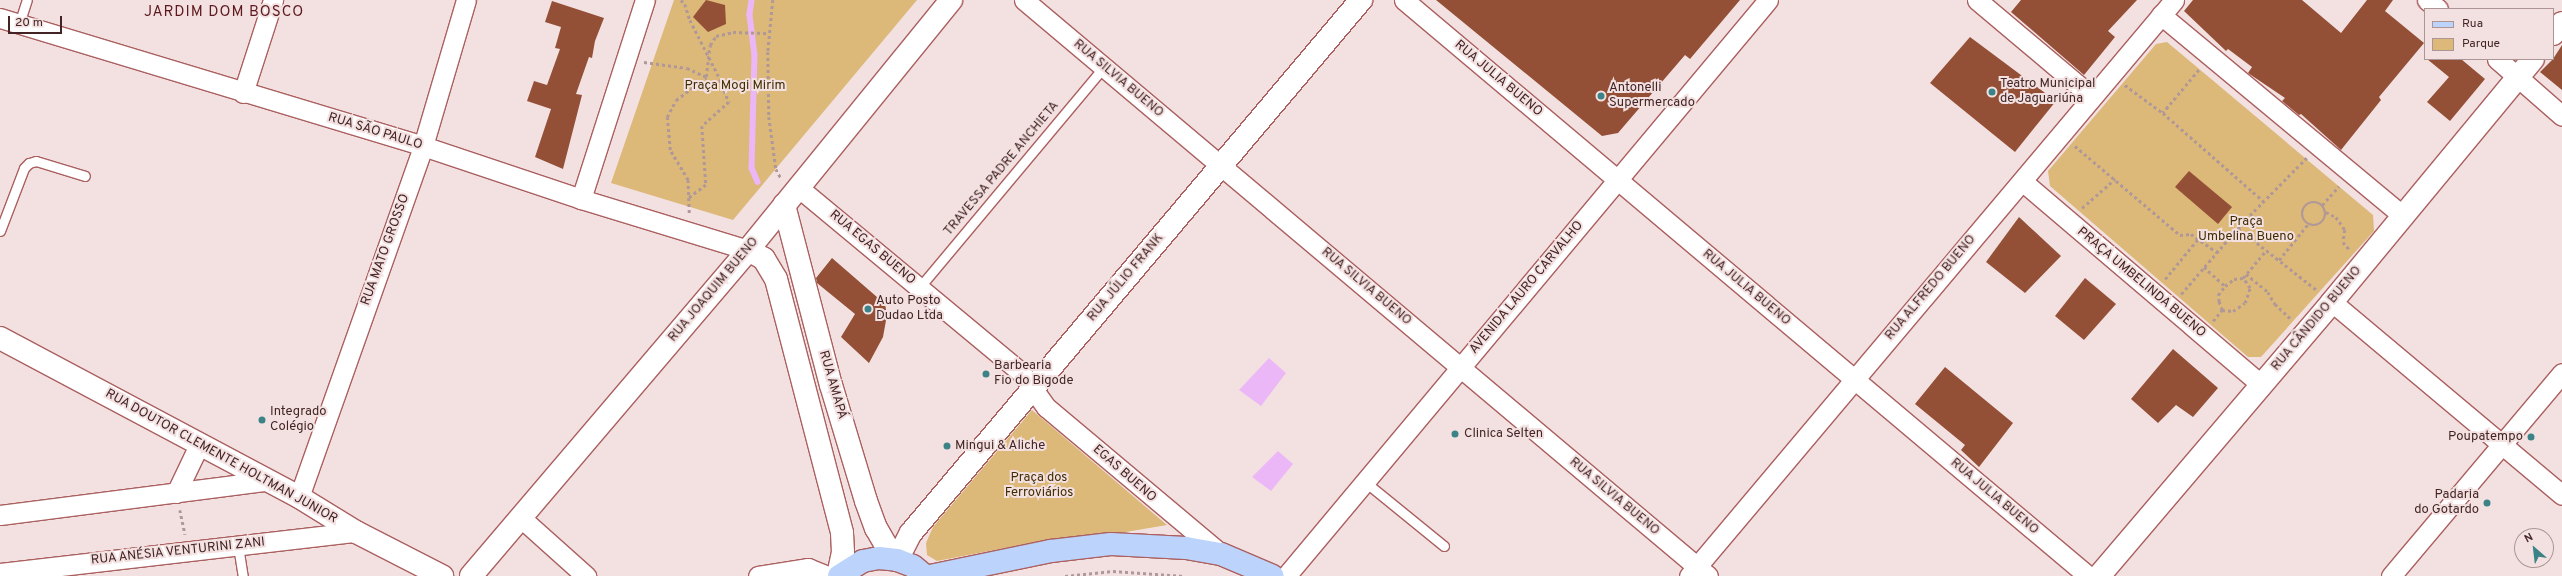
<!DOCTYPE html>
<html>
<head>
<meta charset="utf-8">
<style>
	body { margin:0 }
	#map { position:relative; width:2562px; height:576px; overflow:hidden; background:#f3e1e1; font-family:Overpass,sans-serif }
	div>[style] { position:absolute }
	.green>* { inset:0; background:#dcb879 }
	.water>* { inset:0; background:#ecb7f7 }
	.stream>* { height:5.5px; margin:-2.75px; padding:0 2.75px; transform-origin:2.75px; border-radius:2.75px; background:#ecb7f7 }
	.building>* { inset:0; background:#945037 }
	.path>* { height:2.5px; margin-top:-1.25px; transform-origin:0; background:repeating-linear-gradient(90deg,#b09898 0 3px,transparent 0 6px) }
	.path>.ring { margin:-1.25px; padding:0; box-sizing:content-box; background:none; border:2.5px solid #b09898; border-radius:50% }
	.roads { filter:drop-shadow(1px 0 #ab6060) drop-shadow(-1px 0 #ab6060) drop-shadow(0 1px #ab6060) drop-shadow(0 -1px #ab6060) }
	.service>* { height:9px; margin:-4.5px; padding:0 4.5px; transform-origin:4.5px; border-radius:4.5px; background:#fff }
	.minor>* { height:19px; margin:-9.5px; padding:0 9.5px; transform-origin:9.5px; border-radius:9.5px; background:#fff }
	.tertiary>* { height:22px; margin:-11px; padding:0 11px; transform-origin:11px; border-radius:11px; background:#fff }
	.secondary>* { height:22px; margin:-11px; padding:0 11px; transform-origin:11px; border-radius:11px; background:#fff }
	.primary>* { height:22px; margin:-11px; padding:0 11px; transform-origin:11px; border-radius:11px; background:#bcd4fc }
	.dots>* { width:11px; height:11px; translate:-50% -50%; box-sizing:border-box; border:2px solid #f3e1e1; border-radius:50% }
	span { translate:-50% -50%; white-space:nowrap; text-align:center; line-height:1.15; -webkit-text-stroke:4px #f3e1e1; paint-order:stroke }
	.street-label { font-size:13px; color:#432323 }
	.poi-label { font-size:13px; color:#432323 }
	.left { translate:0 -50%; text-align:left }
	.right { translate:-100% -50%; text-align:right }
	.park-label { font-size:13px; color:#412c00 }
	.quarter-label { font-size:15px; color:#5d191e; letter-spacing:1px }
	.legend { position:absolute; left:2424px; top:8px; width:130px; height:52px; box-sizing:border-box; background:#f3e1e1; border:1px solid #ad9595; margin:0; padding:5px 7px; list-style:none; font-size:12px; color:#432323 }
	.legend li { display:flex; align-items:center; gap:8px; height:20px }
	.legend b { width:20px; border:1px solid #ad9595 }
	.north { position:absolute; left:2514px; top:528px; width:40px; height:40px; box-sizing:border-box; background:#f3e1e1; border:1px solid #ad9595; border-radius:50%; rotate:332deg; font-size:11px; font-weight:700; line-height:16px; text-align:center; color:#432323 }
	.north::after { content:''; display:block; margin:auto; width:14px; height:18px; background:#3b8387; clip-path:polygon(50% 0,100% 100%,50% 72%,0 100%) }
	.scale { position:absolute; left:8px; top:16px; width:54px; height:18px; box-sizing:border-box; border:2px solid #432323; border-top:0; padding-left:5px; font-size:12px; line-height:14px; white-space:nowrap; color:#432323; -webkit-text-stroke:3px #f3e1e1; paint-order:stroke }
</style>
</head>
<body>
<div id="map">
	<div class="green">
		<i style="clip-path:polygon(674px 0,917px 0,733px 220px,611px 183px)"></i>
		<i style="clip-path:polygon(2167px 42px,2373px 215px,2374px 231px,2261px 357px,2248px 357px,2050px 186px,2048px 171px,2156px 44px)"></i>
		<i style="clip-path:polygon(1032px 410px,1167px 525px,1108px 535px,1046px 540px,937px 561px,927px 555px,926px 543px,933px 527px)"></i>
	</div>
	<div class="water">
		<i style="clip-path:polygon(1269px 358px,1286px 373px,1261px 406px,1239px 390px)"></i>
		<i style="clip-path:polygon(1278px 451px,1293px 464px,1271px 491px,1252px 477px)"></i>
	</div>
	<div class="stream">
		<i style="left:752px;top:0;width:15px;rotate:98deg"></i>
		<i style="left:750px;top:15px;width:39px;rotate:83deg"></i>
		<i style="left:755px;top:54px;width:114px;rotate:91.5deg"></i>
		<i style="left:752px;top:168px;width:15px;rotate:67deg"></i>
	</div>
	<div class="building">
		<i style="clip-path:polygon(706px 0,725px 5px,726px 24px,708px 32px,693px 17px)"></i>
		<i style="clip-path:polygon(1436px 0,1740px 0,1690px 59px,1685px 55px,1618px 133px,1602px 136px)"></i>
		<i style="clip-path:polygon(2021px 0,2137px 0,2108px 31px,2115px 37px,2084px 75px,2011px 12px)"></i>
		<i style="clip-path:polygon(2193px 0,2302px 0,2341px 33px,2367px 0,2393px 0,2385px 11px,2424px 43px,2379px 97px,2381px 100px,2341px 150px,2301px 114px,2299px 115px,2282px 101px,2285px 98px,2248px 73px,2252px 67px,2228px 49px,2226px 51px,2184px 11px)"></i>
		<i style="clip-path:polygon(552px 1px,604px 18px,595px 41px,592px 58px,589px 57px,576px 94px,582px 95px,563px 169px,535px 157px,551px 109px,527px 101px,534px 81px,547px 85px,560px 49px,555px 48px,561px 27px,545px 22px)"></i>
		<i style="clip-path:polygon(1970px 37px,2056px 101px,2015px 152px,1930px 83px)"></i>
		<i style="clip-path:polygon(2562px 45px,2562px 90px,2540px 72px,2553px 59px)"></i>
		<i style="clip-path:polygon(2427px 59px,2461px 59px,2485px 79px,2450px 121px,2427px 102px,2449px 77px)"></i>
		<i style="clip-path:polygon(2189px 171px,2232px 207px,2218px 224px,2175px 187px)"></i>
		<i style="clip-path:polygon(2019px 217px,2061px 256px,2025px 293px,1986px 262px)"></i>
		<i style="clip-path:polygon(832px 258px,885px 304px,887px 315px,883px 337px,869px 363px,841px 337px,855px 314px,817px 283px,816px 278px)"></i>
		<i style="clip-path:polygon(2085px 278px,2116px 304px,2084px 340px,2055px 316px)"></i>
		<i style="clip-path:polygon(2173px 349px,2218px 388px,2193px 417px,2176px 405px,2158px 423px,2131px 399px)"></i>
		<i style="clip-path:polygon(1945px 367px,2013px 423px,1979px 467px,1961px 450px,1965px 445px,1915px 404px)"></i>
	</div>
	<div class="path">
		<i style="left:681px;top:0;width:6px;rotate:45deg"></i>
		<i style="left:685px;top:4px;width:17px;rotate:73deg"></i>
		<i style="left:690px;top:20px;width:66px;rotate:63deg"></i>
		<i style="left:720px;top:79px;width:25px;rotate:69deg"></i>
		<i style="left:729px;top:102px;width:36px;rotate:138deg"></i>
		<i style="left:702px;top:126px;width:59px;rotate:86.1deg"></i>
		<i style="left:706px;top:185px;width:21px;rotate:143deg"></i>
		<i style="left:773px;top:0;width:52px;rotate:95.5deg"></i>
		<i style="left:768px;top:52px;width:65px;rotate:89.1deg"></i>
		<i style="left:769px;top:117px;width:52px;rotate:82.3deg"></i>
		<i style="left:776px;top:169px;width:10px;rotate:61deg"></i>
		<i style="left:644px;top:62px;width:43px;rotate:7.9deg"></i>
		<i style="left:687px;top:68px;width:21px;rotate:25deg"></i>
		<i style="left:2199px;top:70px;width:56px;rotate:129.9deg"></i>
		<i style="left:2163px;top:113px;width:133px;rotate:41.3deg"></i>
		<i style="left:2125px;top:85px;width:47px;rotate:36.4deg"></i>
		<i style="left:2075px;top:146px;width:138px;rotate:40.3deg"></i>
		<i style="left:2180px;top:235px;width:11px;rotate:-5deg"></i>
		<i style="left:2191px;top:234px;width:32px;rotate:35deg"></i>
		<i style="left:2307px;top:158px;width:98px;rotate:134.6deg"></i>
		<i style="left:2238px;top:228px;width:102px;rotate:38.2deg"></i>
		<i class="ring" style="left:2302px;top:202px;width:21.5px;height:21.5px"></i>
		<i style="left:2322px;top:205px;width:25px;rotate:-48deg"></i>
		<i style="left:2082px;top:208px;width:44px;rotate:-41.3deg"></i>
		<i style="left:2326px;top:212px;width:11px;rotate:27deg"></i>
		<i style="left:2336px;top:217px;width:16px;rotate:55deg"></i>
		<i style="left:2345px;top:230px;width:12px;rotate:99deg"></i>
		<i style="left:2343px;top:242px;width:11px;rotate:49deg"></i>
		<i style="left:689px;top:213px;width:33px;rotate:-92deg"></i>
		<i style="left:688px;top:180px;width:35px;rotate:-121deg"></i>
		<i style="left:670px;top:150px;width:33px;rotate:-95deg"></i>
		<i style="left:667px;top:117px;width:19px;rotate:-62deg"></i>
		<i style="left:676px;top:100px;width:38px;rotate:-37deg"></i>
		<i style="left:706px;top:77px;width:32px;rotate:-83deg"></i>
		<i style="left:710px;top:45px;width:11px;rotate:-56deg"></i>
		<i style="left:716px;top:36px;width:17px;rotate:-13deg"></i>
		<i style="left:733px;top:32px;width:36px;rotate:2deg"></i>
		<i style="left:2279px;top:260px;width:46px;rotate:-51.1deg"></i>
		<i style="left:2204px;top:267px;width:28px;rotate:42deg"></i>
		<i style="left:2246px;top:274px;width:28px;rotate:39deg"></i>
		<i style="left:2268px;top:292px;width:14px;rotate:60deg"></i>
		<i style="left:2275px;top:304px;width:23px;rotate:43deg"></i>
		<i style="left:2165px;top:279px;width:52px;rotate:-50.5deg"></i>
		<i style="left:2181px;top:294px;width:87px;rotate:-49.2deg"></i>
		<i style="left:2222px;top:310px;width:11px;rotate:5deg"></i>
		<i style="left:2233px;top:311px;width:14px;rotate:-34deg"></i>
		<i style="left:2245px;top:303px;width:16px;rotate:-72deg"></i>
		<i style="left:2250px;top:288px;width:12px;rotate:-125deg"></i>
		<i style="left:2213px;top:321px;width:14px;rotate:-51deg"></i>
		<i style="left:2222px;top:310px;width:9px;rotate:-111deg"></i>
		<i style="left:2219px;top:302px;width:7px;rotate:-98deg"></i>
		<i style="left:2218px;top:295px;width:11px;rotate:-52deg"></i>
		<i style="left:2225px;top:286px;width:11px;rotate:-38deg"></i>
		<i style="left:2234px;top:279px;width:9px;rotate:-6deg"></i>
		<i style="left:2243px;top:278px;width:35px;rotate:-50deg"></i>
		<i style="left:180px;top:510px;width:25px;rotate:78deg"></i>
		<i style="left:1065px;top:576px;width:48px;rotate:-5.9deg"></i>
		<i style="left:1113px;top:571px;width:71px;rotate:4deg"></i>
	</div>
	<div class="roads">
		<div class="service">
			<i style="left:19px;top:24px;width:25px;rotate:-72deg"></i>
			<i style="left:0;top:231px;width:67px;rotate:-69.1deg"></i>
			<i style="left:24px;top:168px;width:7px;rotate:-45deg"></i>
			<i style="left:29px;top:163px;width:7px;rotate:-16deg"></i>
			<i style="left:36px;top:161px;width:51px;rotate:17deg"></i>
			<i style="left:919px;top:288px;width:288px;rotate:-50.1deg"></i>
			<i style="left:1364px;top:481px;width:103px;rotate:39.1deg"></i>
			<i style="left:238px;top:546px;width:30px;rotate:81deg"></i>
		</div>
		<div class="minor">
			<i style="left:1024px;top:0;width:894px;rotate:40.1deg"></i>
			<i style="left:1404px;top:0;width:894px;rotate:40.1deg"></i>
			<i style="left:1977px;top:0;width:150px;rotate:40.1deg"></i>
			<i style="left:2427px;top:0;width:14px;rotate:39deg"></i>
			<i style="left:2161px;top:15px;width:315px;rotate:39.7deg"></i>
			<i style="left:0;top:18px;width:442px;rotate:16.8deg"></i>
			<i style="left:423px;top:146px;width:167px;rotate:18.5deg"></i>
			<i style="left:581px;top:199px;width:175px;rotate:17deg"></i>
			<i style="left:2497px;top:59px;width:86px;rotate:41.2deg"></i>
			<i style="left:243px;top:93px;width:98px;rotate:-72.1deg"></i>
			<i style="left:2022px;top:181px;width:315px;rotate:40.4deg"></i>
			<i style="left:799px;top:188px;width:288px;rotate:39.7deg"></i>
			<i style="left:1021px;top:372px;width:43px;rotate:54.5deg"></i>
			<i style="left:1046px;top:407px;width:229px;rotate:40deg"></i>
			<i style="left:581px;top:199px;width:209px;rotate:-72.2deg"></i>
			<i style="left:2332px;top:302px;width:300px;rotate:40deg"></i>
			<i style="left:176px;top:493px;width:53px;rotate:-64.4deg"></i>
			<i style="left:299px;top:497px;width:372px;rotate:-70.5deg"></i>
			<i style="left:423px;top:146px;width:152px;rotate:-73.6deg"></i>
			<i style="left:0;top:515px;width:268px;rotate:-7.3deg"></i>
			<i style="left:520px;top:517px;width:89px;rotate:41.8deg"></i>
			<i style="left:0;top:573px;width:358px;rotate:-6.6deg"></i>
			<i style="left:758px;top:576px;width:51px;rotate:-9.1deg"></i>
			<i style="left:808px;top:568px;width:22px;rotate:22deg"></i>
			<i style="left:1286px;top:576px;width:751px;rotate:-50.08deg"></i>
			<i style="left:1689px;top:576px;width:753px;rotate:-49.9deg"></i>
			<i style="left:2391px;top:576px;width:265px;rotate:-49.9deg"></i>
		</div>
		<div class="tertiary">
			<i style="left:784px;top:205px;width:186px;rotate:75.4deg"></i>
			<i style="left:831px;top:385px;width:121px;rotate:73.2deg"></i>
			<i style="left:866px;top:501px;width:29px;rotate:70deg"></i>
			<i style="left:876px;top:528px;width:36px;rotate:60deg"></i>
			<i style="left:748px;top:250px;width:18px;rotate:29deg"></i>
			<i style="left:764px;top:259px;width:23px;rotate:59deg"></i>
			<i style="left:776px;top:279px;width:262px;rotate:75.4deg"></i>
			<i style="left:842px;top:533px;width:19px;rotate:87deg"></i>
			<i style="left:843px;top:552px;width:25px;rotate:102deg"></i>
			<i style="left:0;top:338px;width:339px;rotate:28deg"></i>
			<i style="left:299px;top:497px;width:67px;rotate:31.6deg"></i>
			<i style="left:356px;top:532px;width:97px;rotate:27.1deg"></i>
			<i style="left:471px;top:576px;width:428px;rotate:-49.6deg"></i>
			<i style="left:748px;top:250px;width:322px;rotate:-50.9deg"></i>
		</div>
		<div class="secondary">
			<i style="left:2553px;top:34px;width:14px;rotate:-51deg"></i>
			<i style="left:897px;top:560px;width:30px;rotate:-63deg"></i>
			<i style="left:911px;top:533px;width:698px;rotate:-49.83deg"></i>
			<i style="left:2099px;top:576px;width:360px;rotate:-49.6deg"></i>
			<i style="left:2332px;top:302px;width:315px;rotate:-50.4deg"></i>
		</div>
		<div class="primary">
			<i style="left:839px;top:576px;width:28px;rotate:-32deg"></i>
			<i style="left:863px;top:561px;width:16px;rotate:-11deg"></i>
			<i style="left:879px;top:558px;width:18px;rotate:6deg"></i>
			<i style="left:897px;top:560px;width:17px;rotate:21deg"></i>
			<i style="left:913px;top:566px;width:16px;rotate:40deg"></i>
			<i style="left:930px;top:576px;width:124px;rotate:-11.7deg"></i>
			<i style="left:1051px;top:551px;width:60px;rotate:-6.7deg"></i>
			<i style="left:1111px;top:544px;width:75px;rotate:3.1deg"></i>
			<i style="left:1186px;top:548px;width:36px;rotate:10deg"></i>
			<i style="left:1221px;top:554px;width:56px;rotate:22.9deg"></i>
		</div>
	</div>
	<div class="dots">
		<i style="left:1992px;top:92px;background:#3b8387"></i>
		<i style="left:1601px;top:96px;background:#3b8387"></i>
		<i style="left:868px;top:309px;background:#3b8387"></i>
		<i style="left:986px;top:374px;background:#3b8387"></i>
		<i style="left:262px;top:420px;background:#3b8387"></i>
		<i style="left:1455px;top:434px;background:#3b8387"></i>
		<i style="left:2531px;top:437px;background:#3b8387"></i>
		<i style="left:947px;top:446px;background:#3b8387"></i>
		<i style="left:2487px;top:503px;background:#3b8387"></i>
	</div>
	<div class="street-label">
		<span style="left:1118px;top:79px;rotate:40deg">RUA SILVIA BUENO</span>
		<span style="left:1498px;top:79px;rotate:40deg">RUA JULIA BUENO</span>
		<span style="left:375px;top:132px;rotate:17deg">RUA SÃO PAULO</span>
		<span style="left:1002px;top:169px;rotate:-50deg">TRAVESSA PADRE ANCHIETA</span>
		<span style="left:872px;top:248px;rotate:40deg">RUA EGAS BUENO</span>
		<span style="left:386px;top:250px;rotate:-70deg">RUA MATO GROSSO</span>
		<span style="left:1126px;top:278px;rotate:-50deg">RUA JÚLIO FRANK</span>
		<span style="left:2141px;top:283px;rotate:40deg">PRAÇA UMBELINDA BUENO</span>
		<span style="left:1366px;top:287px;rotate:40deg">RUA SILVIA BUENO</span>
		<span style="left:1527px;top:288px;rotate:-50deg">AVENIDA LAURO CARVALHO</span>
		<span style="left:1746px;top:288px;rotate:40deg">RUA JULIA BUENO</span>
		<span style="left:1931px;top:288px;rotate:-50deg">RUA ALFREDO BUENO</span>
		<span style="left:714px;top:290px;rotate:-50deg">RUA JOAQUIM BUENO</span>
		<span style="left:2317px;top:319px;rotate:-50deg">RUA CÂNDIDO BUENO</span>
		<span style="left:832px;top:385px;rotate:74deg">RUA AMAPÁ</span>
		<span style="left:221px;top:457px;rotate:29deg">RUA DOUTOR CLEMENTE HOLTMAN JUNIOR</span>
		<span style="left:1124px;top:474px;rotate:41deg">EGAS BUENO</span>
		<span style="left:1614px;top:497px;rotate:40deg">RUA SILVIA BUENO</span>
		<span style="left:1994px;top:497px;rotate:40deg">RUA JULIA BUENO</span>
		<span style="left:178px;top:552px;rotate:-6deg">RUA ANÉSIA VENTURINI ZANI</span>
	</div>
	<div class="poi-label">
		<span class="left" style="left:2000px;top:92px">Teatro Municipal<br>de Jaguariúna</span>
		<span class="left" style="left:1609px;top:96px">Antonelli<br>Supermercado</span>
		<span class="left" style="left:876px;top:309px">Auto Posto<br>Dudao Ltda</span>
		<span class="left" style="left:994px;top:374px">Barbearia<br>Fio do Bigode</span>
		<span class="left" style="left:270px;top:420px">Integrado<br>Colégio</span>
		<span class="left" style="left:1464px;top:434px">Clinica Selten</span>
		<span class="right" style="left:2523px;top:437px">Poupatempo</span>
		<span class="left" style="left:955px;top:446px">Mingui &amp; Aliche</span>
		<span class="right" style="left:2479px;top:503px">Padaria<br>do Gotardo</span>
	</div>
	<div class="park-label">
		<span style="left:735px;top:86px">Praça Mogi Mirim</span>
		<span style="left:2246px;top:230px">Praça<br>Umbelina Bueno</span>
		<span style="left:1039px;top:486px">Praça dos<br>Ferroviários</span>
	</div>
	<div class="quarter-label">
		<span style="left:224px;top:13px">JARDIM DOM BOSCO</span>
	</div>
	<ul class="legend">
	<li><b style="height:5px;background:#bcd4fc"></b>Rua</li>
	<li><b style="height:11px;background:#dcb879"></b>Parque</li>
	</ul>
	<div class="north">N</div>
	<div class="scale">20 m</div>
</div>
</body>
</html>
